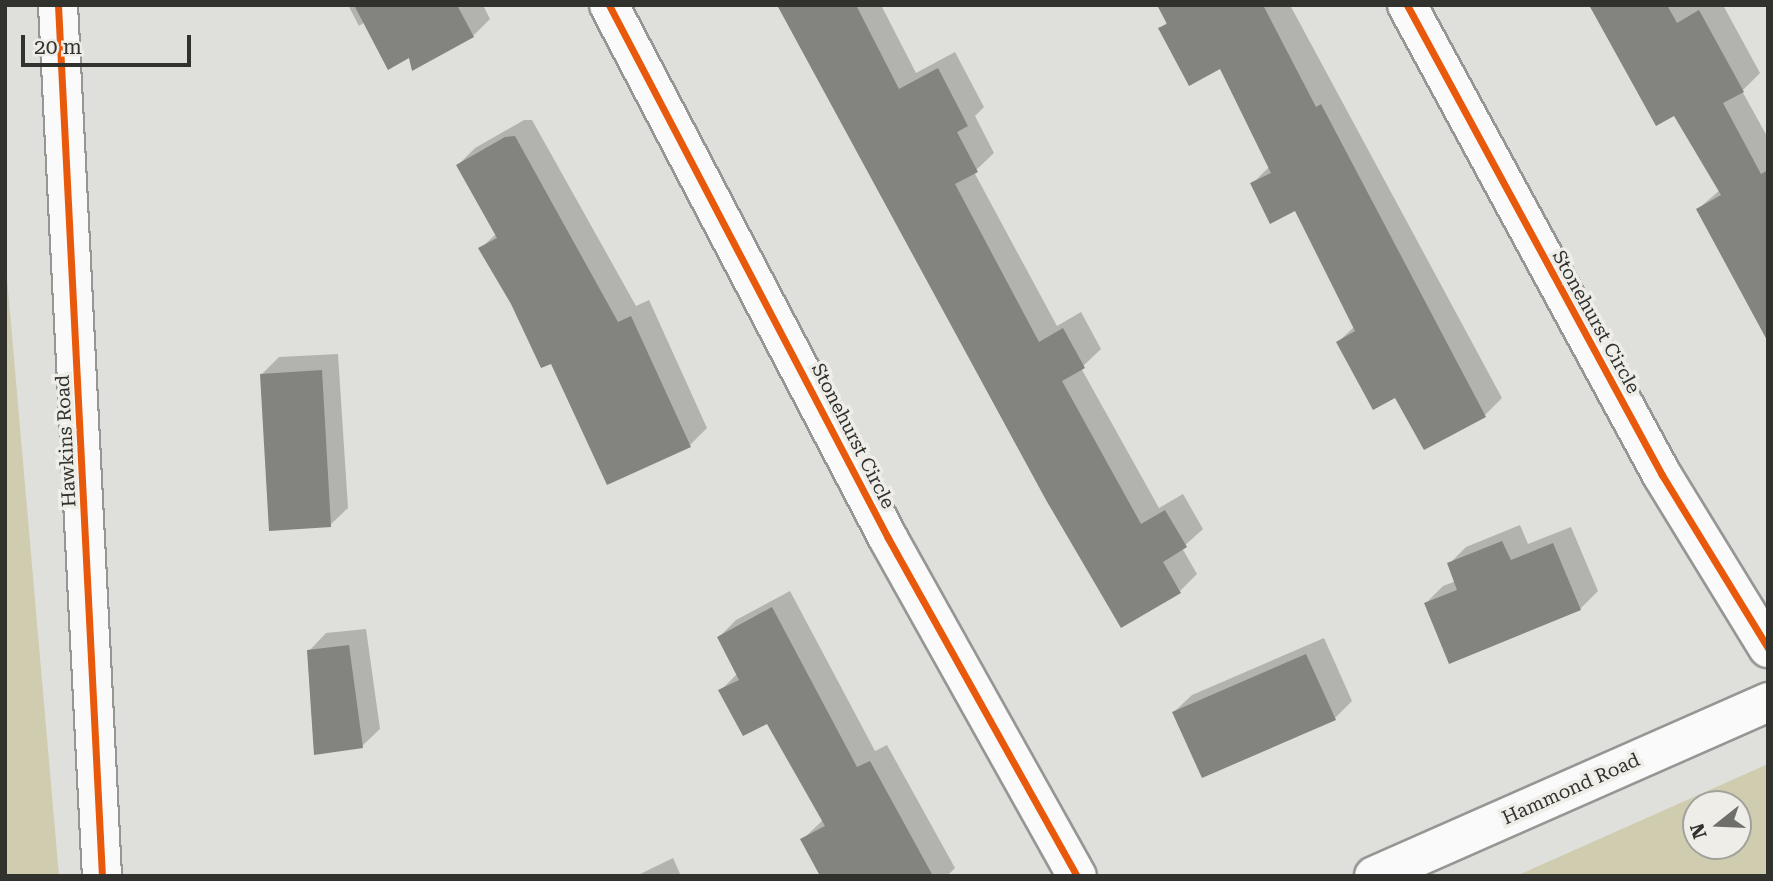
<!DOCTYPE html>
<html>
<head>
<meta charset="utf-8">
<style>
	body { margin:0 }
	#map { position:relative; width:1773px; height:881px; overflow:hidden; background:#dfdfdb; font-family:"Roboto Serif",serif }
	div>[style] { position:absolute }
	.green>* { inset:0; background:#d0ccb0 }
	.shadow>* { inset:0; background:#0003 }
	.building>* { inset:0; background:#838380 }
	.roads { filter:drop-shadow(2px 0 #969694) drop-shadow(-2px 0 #969694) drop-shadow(0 2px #969694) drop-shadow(0 -2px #969694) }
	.minor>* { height:38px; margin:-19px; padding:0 19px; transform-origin:19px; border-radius:19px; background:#fafafa }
	.cycleway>* { height:7px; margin:-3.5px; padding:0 3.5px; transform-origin:3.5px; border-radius:3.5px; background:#e8590c }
	span { translate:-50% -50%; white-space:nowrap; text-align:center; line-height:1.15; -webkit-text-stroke:7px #eeede7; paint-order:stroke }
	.street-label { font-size:19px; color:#31312e }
	.frame { position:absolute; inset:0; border:7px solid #31312e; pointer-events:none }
	.north { position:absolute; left:1682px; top:790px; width:70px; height:70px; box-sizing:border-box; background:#eeede7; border:2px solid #a2a29d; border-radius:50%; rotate:252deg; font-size:19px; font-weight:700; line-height:28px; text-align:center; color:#31312e }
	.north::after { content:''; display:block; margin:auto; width:24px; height:32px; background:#6e6e6b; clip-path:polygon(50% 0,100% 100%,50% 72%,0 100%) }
	.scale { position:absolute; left:21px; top:35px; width:170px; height:32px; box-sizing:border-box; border:4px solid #31312e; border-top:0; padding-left:9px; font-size:21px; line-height:24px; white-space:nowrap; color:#31312e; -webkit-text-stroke:5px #eeede7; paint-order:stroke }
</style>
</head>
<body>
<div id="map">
	<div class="green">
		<i style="clip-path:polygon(5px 255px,59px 876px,5px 876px)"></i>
		<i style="clip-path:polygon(evenodd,1768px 764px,1768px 876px,1516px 876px,1768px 764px,1696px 804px,1738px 804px,1738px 846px,1696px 846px,1696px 804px)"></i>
	</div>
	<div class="shadow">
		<i style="clip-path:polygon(348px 5px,483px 5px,490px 19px,473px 36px,410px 56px,365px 22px,359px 26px)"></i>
		<i style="clip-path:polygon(782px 5px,881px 5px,916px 73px,955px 52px,984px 107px,975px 116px,994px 153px,974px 172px,1057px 326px,1081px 312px,1101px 349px,1081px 368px,1159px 508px,1183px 494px,1203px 529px,1182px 548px,1197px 574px,1180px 591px)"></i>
		<i style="clip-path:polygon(1159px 5px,1290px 5px,1502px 398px,1485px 415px,1396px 396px,1338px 342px,1355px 326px,1296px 209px,1252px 184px,1270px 166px,1221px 67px,1161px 28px,1168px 21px)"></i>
		<i style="clip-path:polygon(1591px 5px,1723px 5px,1760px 73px,1742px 91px,1768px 138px,1768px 321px,1698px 209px,1720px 190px,1675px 114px)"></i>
		<i style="clip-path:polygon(524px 120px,532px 120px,636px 306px,649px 300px,707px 428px,690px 445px,551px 361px,480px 249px,497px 233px,458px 165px,475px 148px)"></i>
		<i style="clip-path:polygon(338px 354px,348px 508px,330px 525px,261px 375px,279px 357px)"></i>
		<i style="clip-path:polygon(1520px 525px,1528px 544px,1571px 527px,1598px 591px,1580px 609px,1426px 603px,1443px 586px,1456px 581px,1449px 564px,1466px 547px)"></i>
		<i style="clip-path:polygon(790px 591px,875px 751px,887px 745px,955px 868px,947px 876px,850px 876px,802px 840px,823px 820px,768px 722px,721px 690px,738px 673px,719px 637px,736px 620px)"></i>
		<i style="clip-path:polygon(366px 629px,380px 729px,362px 746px,309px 651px,326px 633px)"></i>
		<i style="clip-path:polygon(1324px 638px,1352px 701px,1335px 718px,1174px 712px,1192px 695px)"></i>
		<i style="clip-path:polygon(673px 858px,681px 876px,636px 876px)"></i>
	</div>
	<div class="building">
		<i style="clip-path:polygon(354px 5px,457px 5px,474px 37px,412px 71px,409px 58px,388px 70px)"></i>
		<i style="clip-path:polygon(777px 5px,856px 5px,899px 89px,938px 68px,968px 126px,957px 132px,978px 172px,955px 184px,1039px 342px,1063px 328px,1085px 368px,1062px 381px,1141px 524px,1165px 510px,1187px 547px,1163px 562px,1181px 593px,1121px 628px,1046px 500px)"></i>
		<i style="clip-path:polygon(1157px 5px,1263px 5px,1316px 107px,1321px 104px,1486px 417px,1424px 450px,1395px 398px,1373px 410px,1336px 342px,1355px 331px,1295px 211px,1270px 224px,1250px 183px,1271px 173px,1220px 69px,1189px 86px,1158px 28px,1167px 24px)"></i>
		<i style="clip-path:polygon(1589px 5px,1667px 5px,1677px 23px,1699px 10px,1744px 92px,1723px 103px,1761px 174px,1768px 170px,1768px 342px,1696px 209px,1721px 195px,1674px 116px,1656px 126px)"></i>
		<i style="clip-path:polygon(515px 136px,618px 322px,631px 316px,691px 447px,607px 485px,551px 364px,541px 368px,511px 304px,478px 248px,497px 238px,456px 165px,505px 137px)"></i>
		<i style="clip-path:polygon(322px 370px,331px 527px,269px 531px,260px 374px)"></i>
		<i style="clip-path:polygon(1502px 541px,1511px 560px,1553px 543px,1581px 610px,1449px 664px,1424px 603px,1457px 590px,1447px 563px)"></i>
		<i style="clip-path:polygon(772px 607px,857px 767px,870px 761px,933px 876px,820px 876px,800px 839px,825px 826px,767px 724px,743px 736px,718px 690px,739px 680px,717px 637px)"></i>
		<i style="clip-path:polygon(349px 645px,363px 748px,314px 755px,307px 650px)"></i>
		<i style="clip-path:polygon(1306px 654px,1336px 720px,1202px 778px,1172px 712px)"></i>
	</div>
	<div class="roads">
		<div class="minor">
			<i style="left:58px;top:5px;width:872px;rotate:87.11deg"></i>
			<i style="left:609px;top:5px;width:602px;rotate:62.37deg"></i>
			<i style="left:888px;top:538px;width:387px;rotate:60.8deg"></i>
			<i style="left:1407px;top:5px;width:535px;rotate:61.52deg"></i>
			<i style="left:1662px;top:475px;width:203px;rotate:58.5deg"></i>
			<i style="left:1374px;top:876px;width:431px;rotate:-23.8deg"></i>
		</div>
	</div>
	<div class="cycleway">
		<i style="left:58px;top:5px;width:872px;rotate:87.11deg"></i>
		<i style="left:609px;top:5px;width:602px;rotate:62.37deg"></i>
		<i style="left:888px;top:538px;width:387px;rotate:60.8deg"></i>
		<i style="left:1407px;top:5px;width:535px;rotate:61.52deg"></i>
		<i style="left:1662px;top:475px;width:203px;rotate:58.5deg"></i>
	</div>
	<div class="street-label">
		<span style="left:1596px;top:322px;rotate:61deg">Stonehurst Circle</span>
		<span style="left:853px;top:436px;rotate:63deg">Stonehurst Circle</span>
		<span style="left:66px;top:441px;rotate:-93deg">Hawkins Road</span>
		<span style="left:1571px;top:789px;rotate:-24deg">Hammond Road</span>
	</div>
	<div class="frame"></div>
	<div class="north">N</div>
	<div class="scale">20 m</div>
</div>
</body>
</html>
